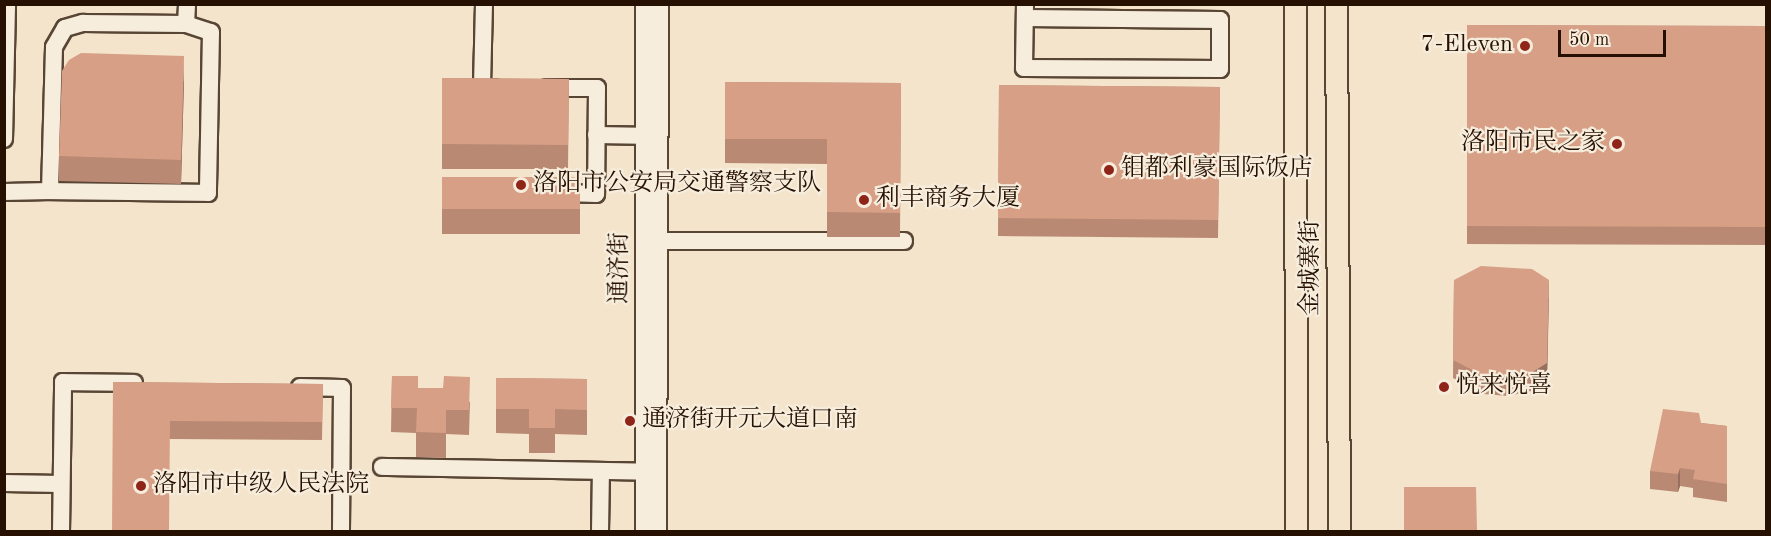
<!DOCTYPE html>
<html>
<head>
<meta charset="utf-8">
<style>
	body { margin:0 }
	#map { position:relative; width:1771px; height:536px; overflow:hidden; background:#f3e4cb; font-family:"Old Standard TT","Noto Serif SC",serif }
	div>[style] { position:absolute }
	.roads { filter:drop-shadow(2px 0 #584534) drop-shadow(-2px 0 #584534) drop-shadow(0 2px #584534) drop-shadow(0 -2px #584534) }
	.minor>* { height:16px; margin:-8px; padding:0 8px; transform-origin:8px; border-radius:8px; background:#f7eddd }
	.major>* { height:21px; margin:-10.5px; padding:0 10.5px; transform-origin:10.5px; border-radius:10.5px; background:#f3e4cb }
	.wall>* { inset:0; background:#b98973 }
	.shaded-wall>* { inset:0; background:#966f5e }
	.building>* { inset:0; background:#d79f86 }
	.dots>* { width:16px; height:16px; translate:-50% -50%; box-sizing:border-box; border:3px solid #f7eddd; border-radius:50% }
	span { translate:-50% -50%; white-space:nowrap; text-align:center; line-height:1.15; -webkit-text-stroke:4.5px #f7eddd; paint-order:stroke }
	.poi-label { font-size:24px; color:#251001 }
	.right { translate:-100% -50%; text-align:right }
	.left { translate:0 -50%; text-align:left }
	.street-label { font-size:24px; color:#251001 }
	.frame { position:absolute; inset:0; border:6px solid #251001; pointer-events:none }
	.scale { position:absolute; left:1558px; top:30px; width:108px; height:27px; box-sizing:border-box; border:3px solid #251001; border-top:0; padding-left:8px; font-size:18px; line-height:21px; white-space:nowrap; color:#251001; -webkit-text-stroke:4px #f7eddd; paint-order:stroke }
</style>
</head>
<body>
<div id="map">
	<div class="roads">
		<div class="minor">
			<i style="left:484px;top:4px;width:84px;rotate:91.4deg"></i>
			<i style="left:482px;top:88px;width:12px"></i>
			<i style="left:644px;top:4px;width:528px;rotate:90deg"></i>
			<i style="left:1025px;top:4px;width:64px;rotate:90.9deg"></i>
			<i style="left:1024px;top:68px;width:196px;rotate:0.3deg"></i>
			<i style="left:1220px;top:69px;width:49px;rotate:-90deg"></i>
			<i style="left:1220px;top:20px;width:195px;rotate:-179.4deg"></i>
			<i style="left:83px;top:23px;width:103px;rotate:0.6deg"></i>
			<i style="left:186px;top:24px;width:26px;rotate:18deg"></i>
			<i style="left:211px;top:32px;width:161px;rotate:91.1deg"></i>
			<i style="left:208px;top:193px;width:158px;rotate:-179.3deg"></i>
			<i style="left:50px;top:191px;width:144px;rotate:-88.4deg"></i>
			<i style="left:54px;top:47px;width:22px;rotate:-60deg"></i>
			<i style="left:65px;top:28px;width:19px;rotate:-16deg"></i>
			<i style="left:186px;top:24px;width:20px;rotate:-87deg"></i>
			<i style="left:547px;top:88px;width:50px"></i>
			<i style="left:597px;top:88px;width:106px;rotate:90.5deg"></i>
			<i style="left:596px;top:194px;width:38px;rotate:-178deg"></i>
			<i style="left:596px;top:135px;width:59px;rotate:1deg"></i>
			<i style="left:4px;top:139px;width:135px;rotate:-88.7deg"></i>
			<i style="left:4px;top:192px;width:46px;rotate:-1.2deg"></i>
			<i style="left:659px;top:241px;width:245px"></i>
			<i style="left:300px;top:387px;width:42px;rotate:1.4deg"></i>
			<i style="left:342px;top:388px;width:144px;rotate:90.4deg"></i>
			<i style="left:382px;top:467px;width:273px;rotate:1deg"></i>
			<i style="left:4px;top:483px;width:57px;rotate:1deg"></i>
			<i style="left:61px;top:532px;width:150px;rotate:-89.2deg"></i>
			<i style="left:63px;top:382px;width:71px;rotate:0.8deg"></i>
			<i style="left:600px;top:532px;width:61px;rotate:-89.1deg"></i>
			<i style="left:658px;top:532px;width:528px;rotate:-89.78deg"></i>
		</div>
		<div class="major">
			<i style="left:1295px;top:4px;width:528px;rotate:89.89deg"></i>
			<i style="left:1336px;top:4px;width:528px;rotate:89.67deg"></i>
		</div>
	</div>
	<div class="wall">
		<i style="clip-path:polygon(1467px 25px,1767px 26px,1767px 245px,1467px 244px)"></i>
		<i style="clip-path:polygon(442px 78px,569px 79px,568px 169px,442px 169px)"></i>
		<i style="clip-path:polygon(184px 81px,181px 184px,59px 181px,59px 156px)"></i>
		<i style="clip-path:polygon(725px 82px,901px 83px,900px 237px,827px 237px,827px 164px,725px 163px)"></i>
		<i style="clip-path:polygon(999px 85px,1220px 87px,1218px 238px,998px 236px)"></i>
		<i style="clip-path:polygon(442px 177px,580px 177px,580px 234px,442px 234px)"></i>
		<i style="clip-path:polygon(1454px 280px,1549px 298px,1547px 381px,1531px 391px,1508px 396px,1484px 394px,1453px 378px)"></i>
		<i style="clip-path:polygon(392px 376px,418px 388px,470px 402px,469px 435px,446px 434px,446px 458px,416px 457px,416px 433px,391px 432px)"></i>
		<i style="clip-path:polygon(496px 378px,587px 379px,587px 435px,555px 434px,555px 453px,529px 453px,529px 434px,496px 433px)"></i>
		<i style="clip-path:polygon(113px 382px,323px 384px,322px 440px,170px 439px)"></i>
		<i style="clip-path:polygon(1701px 423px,1727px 426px,1727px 502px,1693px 497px,1693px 488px,1680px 486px,1678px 492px,1650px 489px,1650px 471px)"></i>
	</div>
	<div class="shaded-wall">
		<i style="clip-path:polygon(184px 56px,184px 81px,181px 184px,181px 160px)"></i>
		<i style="clip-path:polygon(1549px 280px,1547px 381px,1531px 391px,1531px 373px)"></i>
		<i style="clip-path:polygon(1680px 468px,1680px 486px,1678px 492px,1678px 474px)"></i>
	</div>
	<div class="building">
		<i style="clip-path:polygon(1467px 25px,1767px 26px,1767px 227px,1467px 226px)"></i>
		<i style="clip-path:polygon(81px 53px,184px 56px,181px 160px,59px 156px,62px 71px,69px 60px)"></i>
		<i style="clip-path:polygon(442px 78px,569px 79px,568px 145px,442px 144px)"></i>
		<i style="clip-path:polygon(725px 82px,901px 83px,900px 213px,827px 212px,827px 139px,725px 139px)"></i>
		<i style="clip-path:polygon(999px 85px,1220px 87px,1218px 220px,998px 218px)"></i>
		<i style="clip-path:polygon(442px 177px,580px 177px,580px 209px,442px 209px)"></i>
		<i style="clip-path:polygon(1481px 266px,1532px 269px,1549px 280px,1547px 363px,1531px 373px,1508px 378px,1484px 376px,1453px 360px,1454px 280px)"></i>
		<i style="clip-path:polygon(392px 376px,418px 376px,418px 388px,443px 388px,444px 376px,470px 377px,469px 410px,446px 410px,446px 433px,416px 432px,417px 408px,391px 408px)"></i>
		<i style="clip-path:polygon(496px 378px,587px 379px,587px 410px,555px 409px,555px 428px,529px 428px,529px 409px,496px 409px)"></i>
		<i style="clip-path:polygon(113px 382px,323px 384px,322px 422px,170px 421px,169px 531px,112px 531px)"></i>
		<i style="clip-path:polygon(1663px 409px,1699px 413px,1701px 423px,1727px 426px,1727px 484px,1693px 479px,1695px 470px,1680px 468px,1678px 474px,1650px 471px)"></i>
		<i style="clip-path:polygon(1404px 487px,1476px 487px,1477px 531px,1404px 531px)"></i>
	</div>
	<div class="dots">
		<i style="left:1525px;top:46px;background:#8f2418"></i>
		<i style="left:1617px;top:144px;background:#8f2418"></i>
		<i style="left:1109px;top:170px;background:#8f2418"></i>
		<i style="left:521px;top:185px;background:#8f2418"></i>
		<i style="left:864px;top:200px;background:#8f2418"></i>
		<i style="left:1444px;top:387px;background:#8f2418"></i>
		<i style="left:630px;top:421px;background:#8f2418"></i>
		<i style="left:141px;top:486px;background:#8f2418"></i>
	</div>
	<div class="poi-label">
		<span class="right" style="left:1513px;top:46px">7-Eleven</span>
		<span class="right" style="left:1605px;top:144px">洛阳市民之家</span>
		<span class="left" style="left:1121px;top:170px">钼都利豪国际饭店</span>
		<span class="left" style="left:533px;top:185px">洛阳市公安局交通警察支队</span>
		<span class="left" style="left:876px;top:200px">利丰商务大厦</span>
		<span class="left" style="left:1456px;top:387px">悦来悦喜</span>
		<span class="left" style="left:642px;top:421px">通济街开元大道口南</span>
		<span class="left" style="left:153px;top:486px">洛阳市中级人民法院</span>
	</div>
	<div class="street-label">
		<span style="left:621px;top:268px;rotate:-90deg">通济街</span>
		<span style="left:1312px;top:268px;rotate:-90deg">金城寨街</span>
	</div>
	<div class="frame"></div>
	<div class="scale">50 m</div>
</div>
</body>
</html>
